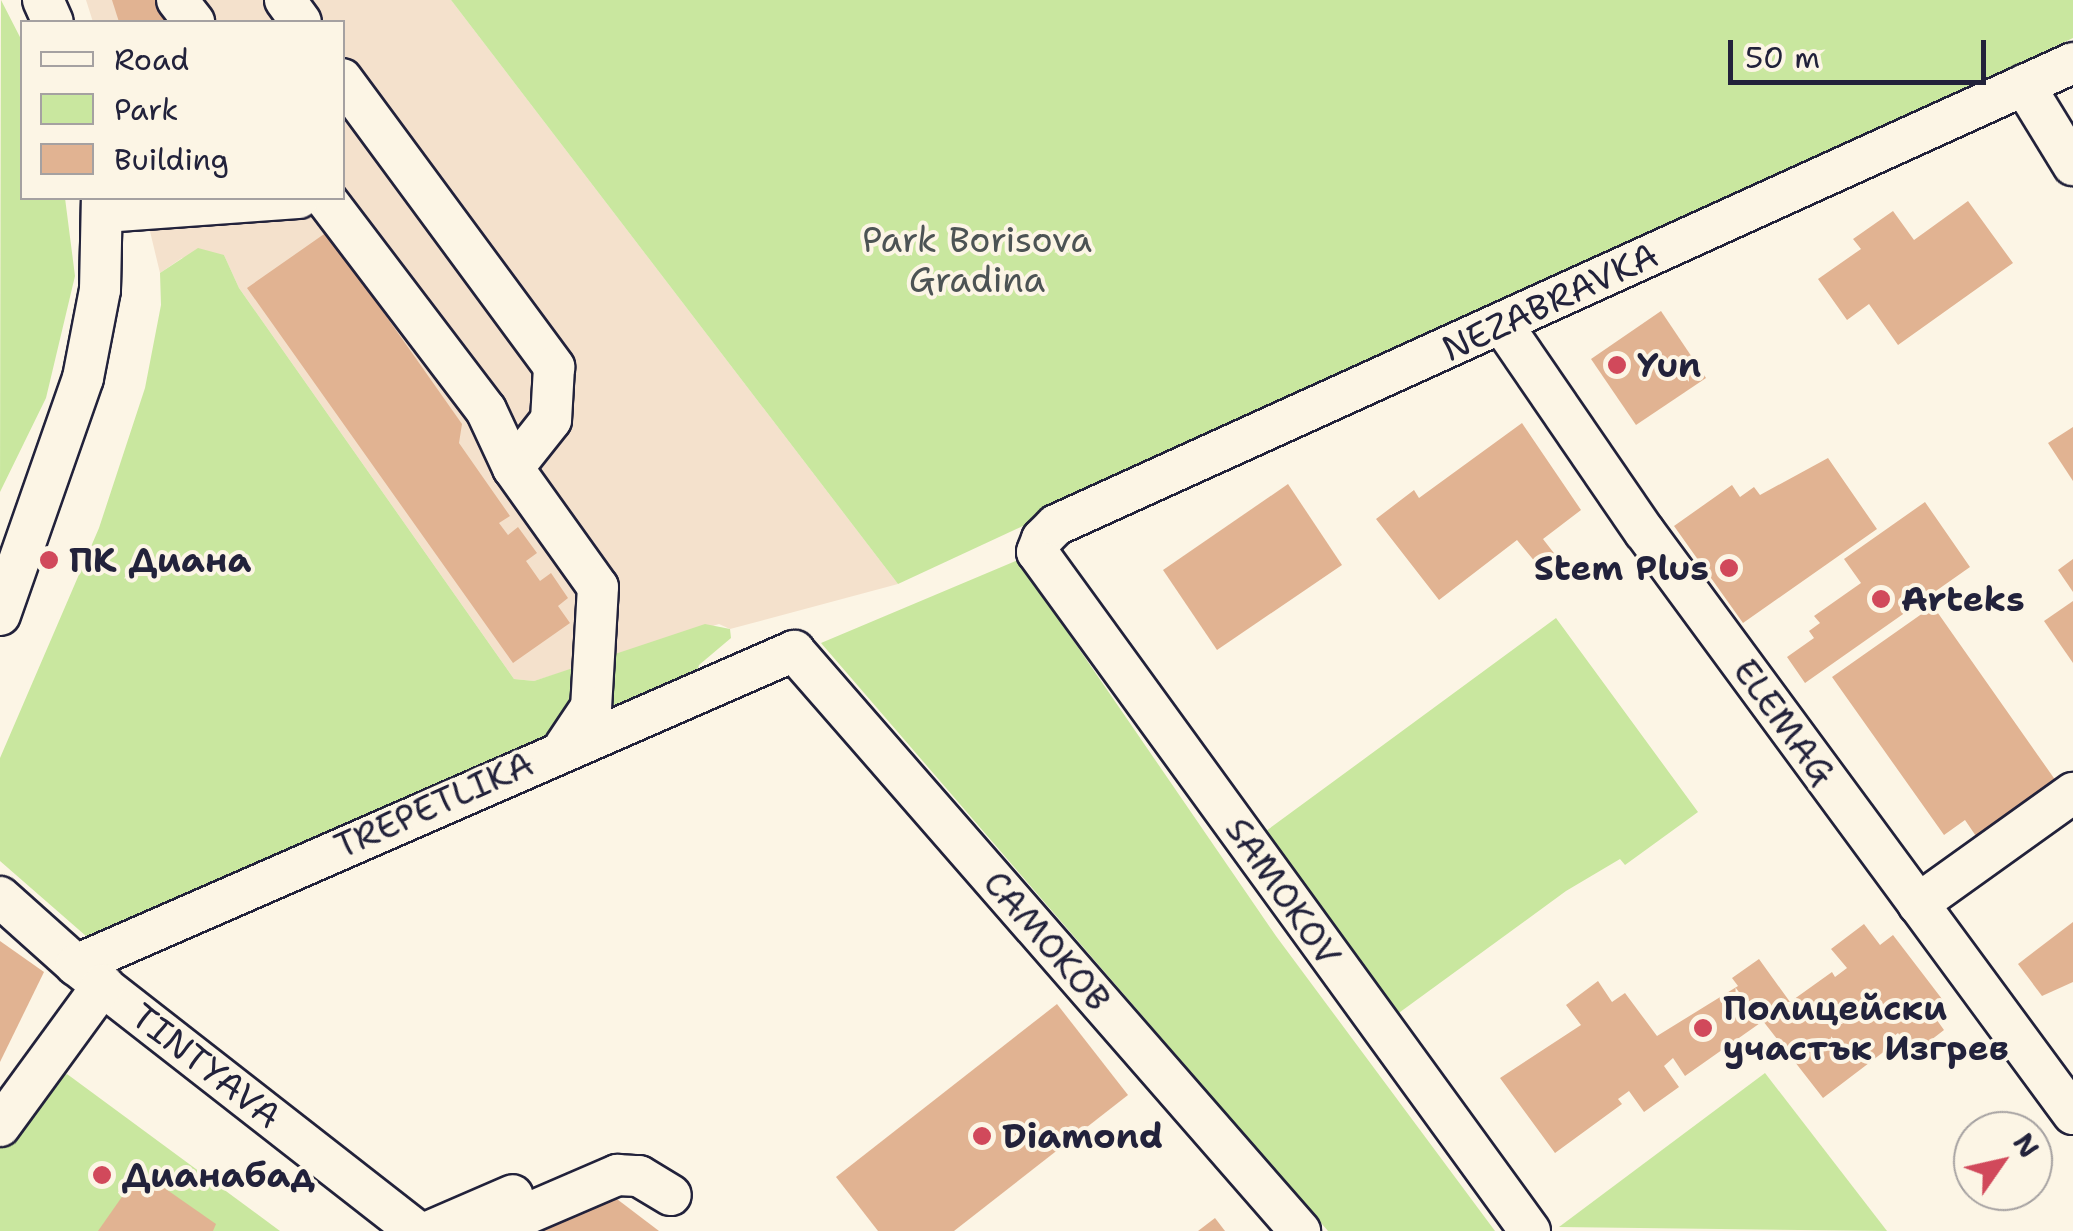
<!DOCTYPE html>
<html>
<head>
<meta charset="utf-8">
<style>
	body { margin:0 }
	#map { position:relative; width:2073px; height:1231px; overflow:hidden; background:#fcf5e5; font-family:"Shantell Sans",sans-serif }
	div>[style] { position:absolute }
	.built>* { inset:0; background:#f4e1cc }
	.green>* { inset:0; background:#c9e79f }
	.building>* { inset:0; background:#e1b392 }
	.roads { filter:drop-shadow(2px 0 #22223b) drop-shadow(-2px 0 #22223b) drop-shadow(0 2px #22223b) drop-shadow(0 -2px #22223b) }
	.minor>* { height:40px; margin:-20px; padding:0 20px; transform-origin:20px; border-radius:20px; background:#fcf5e5 }
	.dots>* { width:28px; height:28px; translate:-50% -50%; box-sizing:border-box; border:5px solid #fcf5e5; border-radius:50% }
	span { translate:-50% -50%; white-space:nowrap; text-align:center; line-height:1.15; -webkit-text-stroke:8px #fcf5e5; paint-order:stroke }
	.park-label { font-size:35px; color:#4c5354 }
	.street-label { font-size:35px; color:#22223b }
	.poi-label { font-size:35px; color:#22223b; font-weight:700 }
	.left { translate:0 -50%; text-align:left }
	.right { translate:-100% -50%; text-align:right }
	.legend { position:absolute; left:20px; top:20px; width:325px; height:180px; box-sizing:border-box; background:#fcf5e5; border:2px solid #a5a1a1; margin:0; padding:12px 18px; list-style:none; font-size:30px; color:#22223b }
	.legend li { display:flex; align-items:center; gap:20px; height:50px }
	.legend b { width:50px; border:2px solid #a5a1a1 }
	.north { position:absolute; left:1953px; top:1111px; width:100px; height:100px; box-sizing:border-box; background:#fcf5e5; border:2px solid #a5a1a1; border-radius:50%; rotate:56deg; font-size:28px; font-weight:700; line-height:40px; text-align:center; color:#22223b }
	.north::after { content:''; display:block; margin:auto; width:35px; height:45px; background:#d1495b; clip-path:polygon(50% 0,100% 100%,50% 72%,0 100%) }
	.scale { position:absolute; left:1728px; top:40px; width:258px; height:45px; box-sizing:border-box; border:5px solid #22223b; border-top:0; padding-left:12px; font-size:30px; line-height:35px; white-space:nowrap; color:#22223b; -webkit-text-stroke:8px #fcf5e5; paint-order:stroke }
</style>
</head>
<body>
<div id="map">
	<div class="built">
		<i style="clip-path:polygon(86px 0,451px 0,898px 584px,730px 629px,719px 624px,534px 681px,514px 679px,239px 288px,224px 255px,182px 258px,160px 273px,142px 198px,342px 198px,342px 22px,93px 22px)"></i>
	</div>
	<div class="green">
		<i style="clip-path:polygon(1px 0,22px 41px,22px 198px,65px 198px,75px 276px,46px 398px,0 492px)"></i>
		<i style="clip-path:polygon(451px 0,2073px 0,2073px 38px,898px 584px)"></i>
		<i style="clip-path:polygon(198px 248px,224px 255px,239px 288px,514px 679px,534px 681px,705px 624px,730px 629px,731px 638px,699px 665px,695px 680px,556px 732px,86px 936px,0 861px,0 758px,99px 528px,145px 388px,161px 305px,160px 273px)"></i>
		<i style="clip-path:polygon(1018px 560px,1276px 936px,1495px 1231px,1328px 1231px,821px 643px)"></i>
		<i style="clip-path:polygon(1556px 618px,1698px 812px,1625px 865px,1620px 859px,1566px 891px,1396px 1015px,1262px 834px)"></i>
		<i style="clip-path:polygon(1765px 1073px,1887px 1231px,1559px 1227px)"></i>
		<i style="clip-path:polygon(67px 1074px,280px 1231px,0 1231px,0 1119px)"></i>
	</div>
	<div class="building">
		<i style="clip-path:polygon(112px 0,160px 0,176px 22px,119px 22px)"></i>
		<i style="clip-path:polygon(1968px 201px,2013px 263px,1898px 345px,1869px 304px,1847px 320px,1818px 279px,1861px 249px,1853px 239px,1893px 211px,1914px 240px)"></i>
		<i style="clip-path:polygon(327px 232px,462px 424px,459px 443px,510px 516px,499px 523px,508px 535px,518px 527px,537px 553px,526px 561px,540px 581px,551px 573px,568px 598px,558px 606px,570px 623px,513px 663px,247px 288px)"></i>
		<i style="clip-path:polygon(1661px 311px,1706px 378px,1636px 425px,1591px 359px)"></i>
		<i style="clip-path:polygon(1522px 423px,1581px 510px,1543px 539px,1557px 557px,1541px 569px,1517px 540px,1439px 600px,1376px 519px,1414px 490px,1419px 498px)"></i>
		<i style="clip-path:polygon(2073px 427px,2073px 481px,2048px 443px)"></i>
		<i style="clip-path:polygon(1828px 458px,1877px 529px,1743px 623px,1674px 526px,1732px 485px,1740px 497px,1754px 487px,1760px 495px)"></i>
		<i style="clip-path:polygon(1288px 484px,1342px 565px,1217px 650px,1163px 570px)"></i>
		<i style="clip-path:polygon(1925px 502px,1970px 567px,1805px 683px,1787px 657px,1814px 638px,1809px 631px,1820px 623px,1814px 616px,1861px 583px,1844px 559px)"></i>
		<i style="clip-path:polygon(2073px 559px,2073px 592px,2058px 570px)"></i>
		<i style="clip-path:polygon(2073px 601px,2073px 663px,2044px 621px)"></i>
		<i style="clip-path:polygon(1933px 606px,2063px 791px,1980px 842px,1965px 820px,1944px 835px,1832px 677px)"></i>
		<i style="clip-path:polygon(2073px 922px,2073px 982px,2042px 996px,2018px 964px)"></i>
		<i style="clip-path:polygon(1864px 924px,1880px 945px,1893px 935px,1942px 999px,1929px 1009px,1944px 1030px,1913px 1054px,1898px 1033px,1886px 1042px,1890px 1047px,1823px 1098px,1763px 1021px,1685px 1076px,1673px 1058px,1664px 1066px,1679px 1087px,1644px 1112px,1629px 1091px,1618px 1099px,1622px 1104px,1555px 1153px,1500px 1078px,1581px 1025px,1566px 1005px,1598px 981px,1612px 1002px,1625px 993px,1657px 1036px,1738px 986px,1732px 978px,1759px 959px,1790px 1002px,1832px 972px,1835px 977px,1847px 968px,1831px 949px)"></i>
		<i style="clip-path:polygon(0 941px,44px 972px,0 1062px)"></i>
		<i style="clip-path:polygon(1057px 1004px,1128px 1095px,954px 1231px,878px 1231px,836px 1177px)"></i>
		<i style="clip-path:polygon(140px 1171px,216px 1224px,213px 1231px,98px 1231px)"></i>
		<i style="clip-path:polygon(609px 1193px,659px 1231px,513px 1231px)"></i>
		<i style="clip-path:polygon(1215px 1218px,1225px 1231px,1198px 1231px)"></i>
	</div>
	<div class="roads">
		<div class="minor">
			<i style="left:43px;top:0;width:24px;rotate:66deg"></i>
			<i style="left:177px;top:0;width:28px;rotate:52deg"></i>
			<i style="left:285px;top:0;width:27px;rotate:54deg"></i>
			<i style="left:342px;top:79px;width:358px;rotate:53.6deg"></i>
			<i style="left:554px;top:367px;width:53px;rotate:93.2deg"></i>
			<i style="left:551px;top:420px;width:61px;rotate:128.4deg"></i>
			<i style="left:2024px;top:85px;width:94px;rotate:58.5deg"></i>
			<i style="left:325px;top:198px;width:266px;rotate:52.8deg"></i>
			<i style="left:486px;top:410px;width:64px;rotate:65deg"></i>
			<i style="left:513px;top:468px;width:146px;rotate:54.5deg"></i>
			<i style="left:598px;top:587px;width:120px;rotate:93.3deg"></i>
			<i style="left:591px;top:707px;width:47px;rotate:123.7deg"></i>
			<i style="left:103px;top:212px;width:196px;rotate:-4.1deg"></i>
			<i style="left:1502px;top:324px;width:251px;rotate:55.6deg"></i>
			<i style="left:1644px;top:531px;width:724px;rotate:53.65deg"></i>
			<i style="left:0;top:615px;width:251px;rotate:-70.7deg"></i>
			<i style="left:83px;top:378px;width:90px;rotate:-79.1deg"></i>
			<i style="left:100px;top:290px;width:92px;rotate:-88.8deg"></i>
			<i style="left:0;top:897px;width:102px;rotate:41.8deg"></i>
			<i style="left:76px;top:965px;width:432px;rotate:38deg"></i>
			<i style="left:1918px;top:904px;width:191px;rotate:-35.6deg"></i>
			<i style="left:76px;top:965px;width:784px;rotate:-23.62deg"></i>
			<i style="left:794px;top:651px;width:770px;rotate:48.9deg"></i>
			<i style="left:0;top:1126px;width:175px;rotate:-53.9deg"></i>
			<i style="left:430px;top:1231px;width:90px;rotate:-23.4deg"></i>
			<i style="left:487px;top:1231px;width:142px;rotate:-23.3deg"></i>
			<i style="left:617px;top:1175px;width:22px;rotate:3deg"></i>
			<i style="left:639px;top:1176px;width:37px;rotate:31deg"></i>
			<i style="left:1530px;top:1231px;width:839px;rotate:-125.98deg"></i>
			<i style="left:1037px;top:552px;width:14px;rotate:-69deg"></i>
			<i style="left:1042px;top:539px;width:20px;rotate:-45deg"></i>
			<i style="left:1056px;top:525px;width:1117px;rotate:-24.43deg"></i>
		</div>
	</div>
	<div class="dots">
		<i style="left:1617px;top:365px;background:#d1495b"></i>
		<i style="left:49px;top:560px;background:#d1495b"></i>
		<i style="left:1729px;top:568px;background:#d1495b"></i>
		<i style="left:1881px;top:599px;background:#d1495b"></i>
		<i style="left:1703px;top:1028px;background:#d1495b"></i>
		<i style="left:982px;top:1136px;background:#d1495b"></i>
		<i style="left:102px;top:1175px;background:#d1495b"></i>
	</div>
	<div class="park-label">
		<span style="left:977px;top:260px">Park Borisova<br>Gradina</span>
	</div>
	<div class="street-label">
		<span style="left:1550px;top:302px;rotate:-25deg">NEZABRAVKA</span>
		<span style="left:1784px;top:722px;rotate:54deg">ELEMAG</span>
		<span style="left:434px;top:805px;rotate:-24deg">TREPETLIKA</span>
		<span style="left:1283px;top:892px;rotate:55deg">SAMOKOV</span>
		<span style="left:1047px;top:941px;rotate:49deg">САМОКОВ</span>
		<span style="left:206px;top:1066px;rotate:38deg">TINTYAVA</span>
	</div>
	<div class="poi-label">
		<span class="left" style="left:1637px;top:365px">Yun</span>
		<span class="left" style="left:69px;top:560px">ПК Диана</span>
		<span class="right" style="left:1709px;top:568px">Stem Plus</span>
		<span class="left" style="left:1901px;top:599px">Arteks</span>
		<span class="left" style="left:1723px;top:1028px">Полицейски<br>участък Изгрев</span>
		<span class="left" style="left:1002px;top:1136px">Diamond</span>
		<span class="left" style="left:122px;top:1175px">Дианабад</span>
	</div>
	<ul class="legend">
	<li><b style="height:12px;background:#fcf5e5"></b>Road</li>
	<li><b style="height:28px;background:#c9e79f"></b>Park</li>
	<li><b style="height:28px;background:#e1b392"></b>Building</li>
	</ul>
	<div class="north">N</div>
	<div class="scale">50 m</div>
</div>
</body>
</html>
